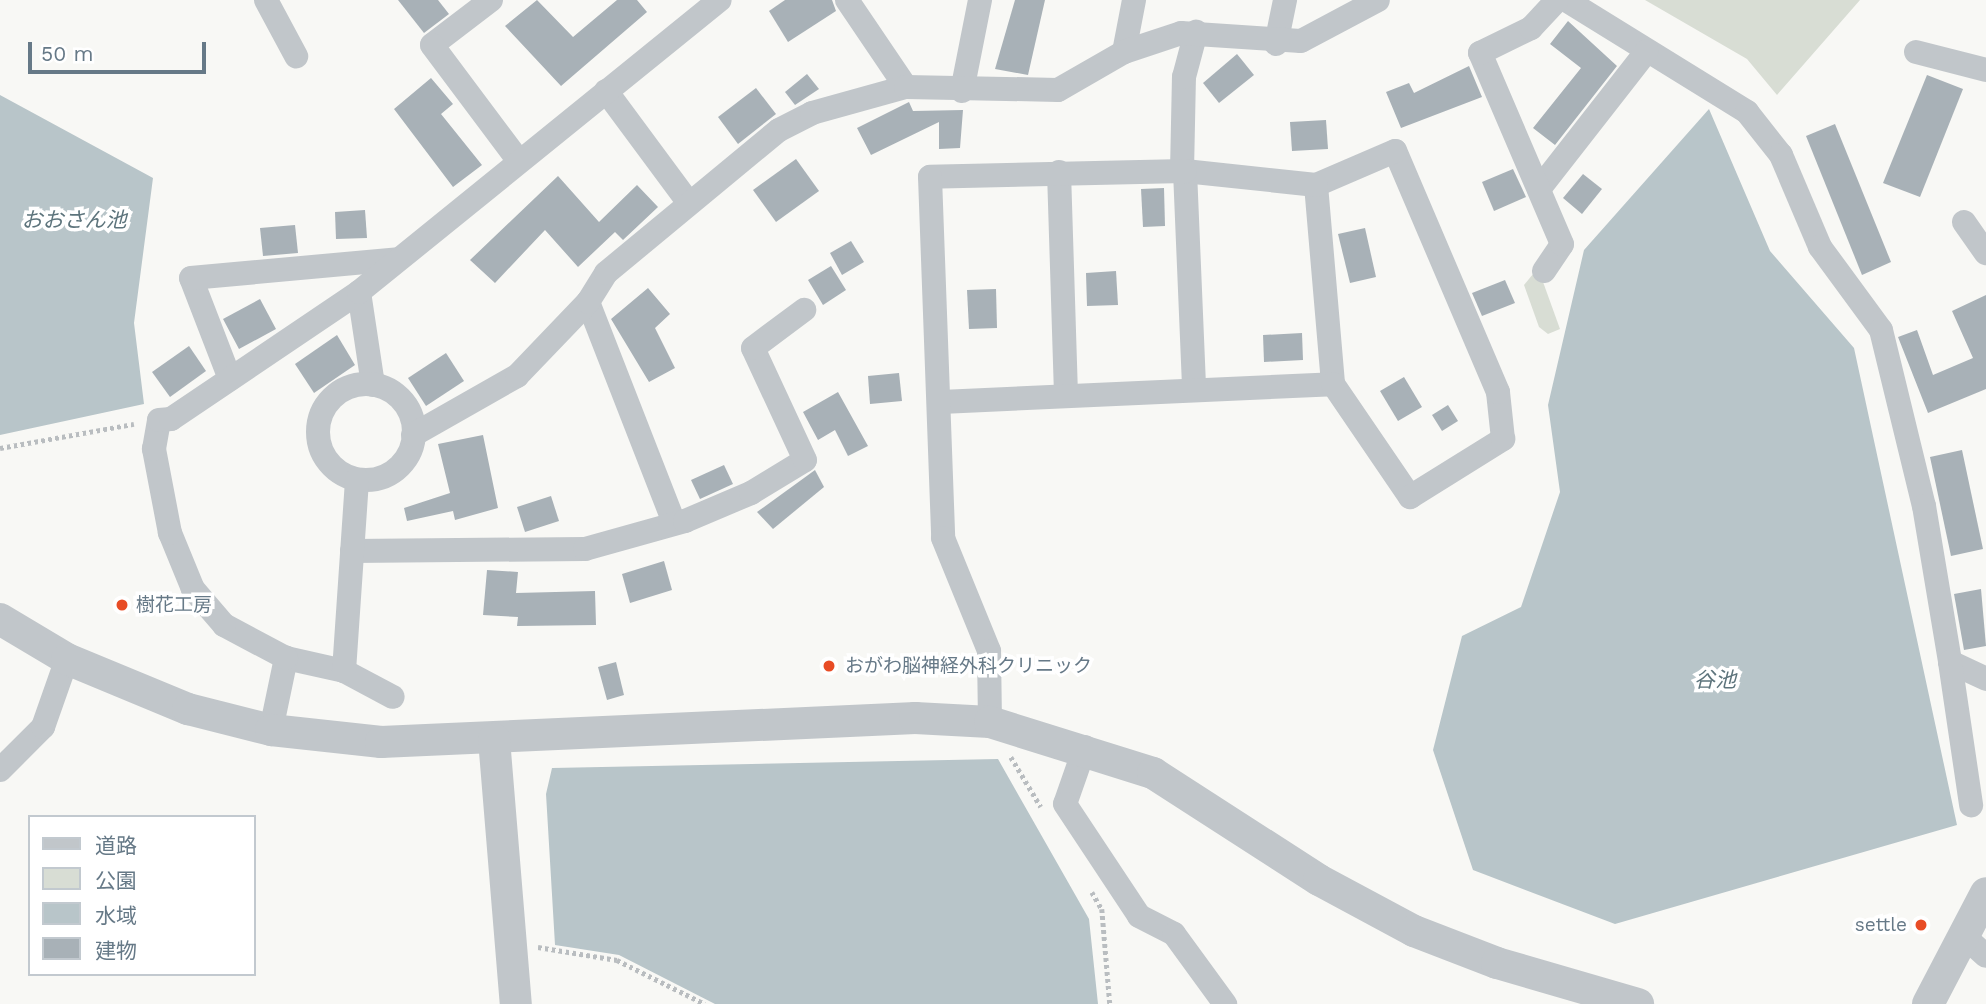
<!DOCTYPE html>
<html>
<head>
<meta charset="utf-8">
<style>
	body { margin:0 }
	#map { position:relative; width:1986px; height:1004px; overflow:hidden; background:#f8f8f5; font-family:"Work Sans","Noto Sans JP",sans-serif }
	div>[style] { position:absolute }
	.green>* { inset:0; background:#d8ddd4 }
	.water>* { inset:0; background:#b8c5c9 }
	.building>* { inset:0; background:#a8b1b7 }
	.path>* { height:4.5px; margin-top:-2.25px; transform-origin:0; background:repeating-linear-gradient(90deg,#b9bdc0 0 3.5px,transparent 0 7px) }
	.minor>* { height:24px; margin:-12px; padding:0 12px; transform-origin:12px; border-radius:12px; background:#c1c6ca }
	.minor>.ring { margin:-12px; padding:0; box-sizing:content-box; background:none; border:24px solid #c1c6ca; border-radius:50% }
	.tertiary>* { height:32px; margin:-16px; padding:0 16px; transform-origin:16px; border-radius:16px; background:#c1c6ca }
	.dots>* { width:19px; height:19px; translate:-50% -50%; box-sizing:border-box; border:4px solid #fff; border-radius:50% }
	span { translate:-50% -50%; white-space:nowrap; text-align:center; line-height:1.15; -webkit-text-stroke:7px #fff; paint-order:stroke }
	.poi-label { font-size:19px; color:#667987 }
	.left { translate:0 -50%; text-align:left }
	.right { translate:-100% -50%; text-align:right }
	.water-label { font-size:21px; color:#5d747c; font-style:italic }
	.legend { position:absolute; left:28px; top:815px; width:228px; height:161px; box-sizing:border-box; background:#fff; border:2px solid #c2c9cf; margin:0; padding:9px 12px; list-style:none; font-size:21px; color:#667987 }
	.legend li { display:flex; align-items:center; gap:14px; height:35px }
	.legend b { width:35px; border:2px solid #c2c9cf }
	.scale { position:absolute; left:28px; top:42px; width:178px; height:32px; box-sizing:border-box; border:4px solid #667987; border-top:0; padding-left:9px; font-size:21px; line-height:24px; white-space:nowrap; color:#667987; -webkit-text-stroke:5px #fff; paint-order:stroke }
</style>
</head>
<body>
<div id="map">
	<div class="green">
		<i style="clip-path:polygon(1645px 0,1860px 0,1777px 95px,1747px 59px)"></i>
		<i style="clip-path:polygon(1538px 268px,1560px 329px,1548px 334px,1539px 327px,1524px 285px)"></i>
	</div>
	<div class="water">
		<i style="clip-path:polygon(0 95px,153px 178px,134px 323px,144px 404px,0 435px)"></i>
		<i style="clip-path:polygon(1709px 109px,1770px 251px,1854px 348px,1957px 825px,1615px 924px,1473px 870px,1433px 750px,1462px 636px,1521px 607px,1560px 492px,1548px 405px,1584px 250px)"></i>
		<i style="clip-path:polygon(998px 759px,1089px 919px,1098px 1004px,715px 1004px,619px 955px,555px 945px,546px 794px,552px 768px)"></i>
	</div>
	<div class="building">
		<i style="clip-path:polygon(398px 0,438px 0,449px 14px,424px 33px)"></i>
		<i style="clip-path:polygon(537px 0,573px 37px,617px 0,637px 0,647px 12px,561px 86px,505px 26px)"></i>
		<i style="clip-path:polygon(785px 0,832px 0,836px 11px,788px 42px,769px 11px)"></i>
		<i style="clip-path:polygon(1015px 0,1045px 0,1028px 75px,995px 69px)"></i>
		<i style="clip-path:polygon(1568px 21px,1617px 66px,1555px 145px,1533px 128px,1581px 68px,1550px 44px)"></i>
		<i style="clip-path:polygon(1237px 54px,1254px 75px,1219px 103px,1203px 83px)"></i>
		<i style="clip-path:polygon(1469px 66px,1482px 97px,1401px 128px,1386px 92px,1409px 83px,1414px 93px)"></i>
		<i style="clip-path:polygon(807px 74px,819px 89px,795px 105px,785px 92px)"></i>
		<i style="clip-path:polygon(1927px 75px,1963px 89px,1920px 197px,1883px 183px)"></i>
		<i style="clip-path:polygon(431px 78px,453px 104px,441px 114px,482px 165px,453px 187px,394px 109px)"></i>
		<i style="clip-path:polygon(756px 88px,776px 114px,738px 144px,718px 117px)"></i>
		<i style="clip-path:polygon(909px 102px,913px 111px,963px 110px,960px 148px,939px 149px,939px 122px,871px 155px,857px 128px)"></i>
		<i style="clip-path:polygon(1326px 120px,1328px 149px,1292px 151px,1290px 122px)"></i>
		<i style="clip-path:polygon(1835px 124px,1891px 262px,1862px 275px,1806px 136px)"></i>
		<i style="clip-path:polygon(796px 159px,819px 191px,776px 222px,753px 190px)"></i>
		<i style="clip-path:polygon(1513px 169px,1526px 197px,1494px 211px,1482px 182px)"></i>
		<i style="clip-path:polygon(1583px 174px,1602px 189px,1582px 214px,1563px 198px)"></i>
		<i style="clip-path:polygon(558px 176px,599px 222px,637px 185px,658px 207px,623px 240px,615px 232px,578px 267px,545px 230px,495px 283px,470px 260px)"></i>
		<i style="clip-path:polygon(1164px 188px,1165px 226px,1143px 227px,1141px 189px)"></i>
		<i style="clip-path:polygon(365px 210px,367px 238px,336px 239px,335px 212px)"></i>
		<i style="clip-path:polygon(295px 225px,298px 253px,263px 256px,260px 228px)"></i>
		<i style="clip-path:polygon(1365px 228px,1376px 277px,1350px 283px,1338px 234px)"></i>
		<i style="clip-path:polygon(851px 241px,864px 262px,842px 275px,830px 253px)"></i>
		<i style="clip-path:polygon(831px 266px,846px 290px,823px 305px,808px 280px)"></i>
		<i style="clip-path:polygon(1116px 271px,1118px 305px,1087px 306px,1086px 273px)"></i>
		<i style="clip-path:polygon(1505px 280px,1515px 303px,1482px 316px,1472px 293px)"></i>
		<i style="clip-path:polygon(648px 288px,670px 314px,655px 328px,675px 368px,649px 382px,611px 319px)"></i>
		<i style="clip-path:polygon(996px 289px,997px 328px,969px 329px,967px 290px)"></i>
		<i style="clip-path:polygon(1986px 295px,1986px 389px,1928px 413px,1898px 337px,1917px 330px,1933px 375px,1973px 358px,1952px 311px)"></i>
		<i style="clip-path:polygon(260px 299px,276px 329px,239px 349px,223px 319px)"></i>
		<i style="clip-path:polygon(1302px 333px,1303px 360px,1264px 362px,1263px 335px)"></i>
		<i style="clip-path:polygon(337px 335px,355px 365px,314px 393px,295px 364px)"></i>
		<i style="clip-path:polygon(189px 346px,206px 371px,170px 397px,152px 372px)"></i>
		<i style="clip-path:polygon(446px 353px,464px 381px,426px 406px,408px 378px)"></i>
		<i style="clip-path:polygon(899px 373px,902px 401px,870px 404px,868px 376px)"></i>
		<i style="clip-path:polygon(1404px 377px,1422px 407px,1398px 421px,1380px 391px)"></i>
		<i style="clip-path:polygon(838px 392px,868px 446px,848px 456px,835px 430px,818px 440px,803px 412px)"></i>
		<i style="clip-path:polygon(1448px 405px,1458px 421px,1442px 431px,1432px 415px)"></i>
		<i style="clip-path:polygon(483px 435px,498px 508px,455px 520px,453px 511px,407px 521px,404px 508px,450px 493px,438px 444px)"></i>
		<i style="clip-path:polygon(1962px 450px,1983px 549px,1951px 556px,1930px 457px)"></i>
		<i style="clip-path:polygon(724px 465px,733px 484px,700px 499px,691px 480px)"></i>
		<i style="clip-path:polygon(815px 470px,824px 487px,773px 529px,757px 512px)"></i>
		<i style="clip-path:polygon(551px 496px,559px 521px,525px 532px,517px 507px)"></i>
		<i style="clip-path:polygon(664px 561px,672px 590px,630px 603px,622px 574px)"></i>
		<i style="clip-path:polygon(487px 570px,518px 572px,516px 593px,595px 591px,596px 625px,517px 626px,518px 617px,483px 615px)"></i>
		<i style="clip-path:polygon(1981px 589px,1986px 646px,1964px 650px,1954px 594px)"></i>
		<i style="clip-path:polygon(616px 662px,624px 695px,607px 700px,598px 667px)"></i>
	</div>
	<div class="path">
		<i style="left:0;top:448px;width:136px;rotate:-10.2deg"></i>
		<i style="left:1011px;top:757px;width:58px;rotate:59deg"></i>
		<i style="left:1092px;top:892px;width:20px;rotate:60deg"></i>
		<i style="left:1102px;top:909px;width:95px;rotate:85.2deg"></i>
		<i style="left:538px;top:947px;width:80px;rotate:9.3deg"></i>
		<i style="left:617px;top:960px;width:98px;rotate:26.6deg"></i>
	</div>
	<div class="minor">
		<i style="left:266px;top:0;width:64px;rotate:61.8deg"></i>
		<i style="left:491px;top:0;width:74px;rotate:142.7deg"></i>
		<i style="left:432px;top:45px;width:144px;rotate:53.2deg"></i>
		<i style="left:847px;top:0;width:105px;rotate:55.9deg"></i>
		<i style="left:1566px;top:0;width:213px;rotate:31.7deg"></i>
		<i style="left:1747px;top:112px;width:55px;rotate:51.7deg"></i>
		<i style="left:1781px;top:155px;width:100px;rotate:67deg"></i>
		<i style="left:1820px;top:247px;width:103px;rotate:53.7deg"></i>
		<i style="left:1881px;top:330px;width:181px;rotate:76.3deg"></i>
		<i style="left:1924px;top:506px;width:158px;rotate:80.5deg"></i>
		<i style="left:1950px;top:662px;width:40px;rotate:25deg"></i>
		<i style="left:1276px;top:44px;width:45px;rotate:-78.4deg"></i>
		<i style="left:1124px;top:52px;width:53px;rotate:-79.1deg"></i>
		<i style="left:1916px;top:52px;width:72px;rotate:14.4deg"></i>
		<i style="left:606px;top:91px;width:138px;rotate:53.5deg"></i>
		<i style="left:962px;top:91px;width:93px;rotate:-78.8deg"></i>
		<i style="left:1182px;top:171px;width:94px;rotate:-88.8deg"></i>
		<i style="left:1184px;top:77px;width:47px;rotate:-75.1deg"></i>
		<i style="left:1185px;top:171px;width:219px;rotate:87.6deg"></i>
		<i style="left:1059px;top:172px;width:223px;rotate:88.2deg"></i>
		<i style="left:1316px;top:185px;width:200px;rotate:85.1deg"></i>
		<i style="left:1539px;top:189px;width:175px;rotate:-52deg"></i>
		<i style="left:1964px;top:222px;width:38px;rotate:55deg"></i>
		<i style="left:1544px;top:271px;width:32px;rotate:-56deg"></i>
		<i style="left:1562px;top:244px;width:208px;rotate:-113.2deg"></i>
		<i style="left:1480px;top:53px;width:57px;rotate:-26.1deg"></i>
		<i style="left:1531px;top:28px;width:38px;rotate:-47deg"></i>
		<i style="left:359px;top:292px;width:94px;rotate:81.4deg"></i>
		<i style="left:588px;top:302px;width:237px;rotate:68.7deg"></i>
		<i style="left:230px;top:379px;width:108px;rotate:-111.1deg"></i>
		<i style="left:191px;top:278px;width:208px;rotate:-5.2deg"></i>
		<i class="ring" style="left:318px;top:384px;width:72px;height:72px"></i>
		<i style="left:941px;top:402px;width:392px;rotate:-2.6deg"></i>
		<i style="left:1333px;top:384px;width:137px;rotate:55.7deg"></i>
		<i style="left:1410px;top:497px;width:110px;rotate:-31.9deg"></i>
		<i style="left:1503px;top:439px;width:47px;rotate:-96.1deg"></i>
		<i style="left:1498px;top:392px;width:262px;rotate:-113.1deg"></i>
		<i style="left:1395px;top:151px;width:86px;rotate:156.7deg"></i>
		<i style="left:1316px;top:185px;width:132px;rotate:-173.9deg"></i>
		<i style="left:1185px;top:171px;width:255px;rotate:178.7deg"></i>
		<i style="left:930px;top:177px;width:361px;rotate:87.9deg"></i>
		<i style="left:943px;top:538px;width:122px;rotate:67.8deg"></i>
		<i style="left:989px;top:651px;width:71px;rotate:89.2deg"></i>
		<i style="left:413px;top:435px;width:120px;rotate:-29.6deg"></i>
		<i style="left:517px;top:376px;width:103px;rotate:-46.2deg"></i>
		<i style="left:588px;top:302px;width:34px;rotate:-58deg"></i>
		<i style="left:606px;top:273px;width:224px;rotate:-39.6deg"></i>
		<i style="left:779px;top:130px;width:37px;rotate:-27deg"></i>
		<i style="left:812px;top:113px;width:98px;rotate:-15.5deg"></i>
		<i style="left:906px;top:87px;width:152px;rotate:1.1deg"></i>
		<i style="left:1058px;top:90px;width:76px;rotate:-29.9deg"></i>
		<i style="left:1124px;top:52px;width:60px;rotate:-18.4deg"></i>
		<i style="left:1181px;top:33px;width:120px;rotate:3.8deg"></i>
		<i style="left:1301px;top:41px;width:87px;rotate:-28deg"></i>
		<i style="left:352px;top:551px;width:233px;rotate:-0.5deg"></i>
		<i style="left:585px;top:549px;width:104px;rotate:-15.6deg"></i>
		<i style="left:685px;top:521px;width:72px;rotate:-23deg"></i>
		<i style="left:751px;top:493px;width:63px;rotate:-31.4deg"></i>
		<i style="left:805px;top:460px;width:123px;rotate:-114.9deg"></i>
		<i style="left:753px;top:348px;width:64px;rotate:-36.7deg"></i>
		<i style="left:286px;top:658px;width:59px;rotate:12.6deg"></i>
		<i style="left:344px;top:671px;width:55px;rotate:28deg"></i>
		<i style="left:1950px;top:662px;width:145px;rotate:81.6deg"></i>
		<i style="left:344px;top:671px;width:192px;rotate:-86.1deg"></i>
		<i style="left:271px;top:730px;width:74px;rotate:-78.2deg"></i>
		<i style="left:286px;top:658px;width:70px;rotate:-152deg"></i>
		<i style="left:224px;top:625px;width:48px;rotate:-130.7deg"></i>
		<i style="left:193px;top:589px;width:61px;rotate:-112.3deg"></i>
		<i style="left:170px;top:533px;width:86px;rotate:-100.8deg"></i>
		<i style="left:154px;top:449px;width:29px;rotate:-80deg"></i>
		<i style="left:159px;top:420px;width:12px;rotate:-5deg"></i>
		<i style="left:171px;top:419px;width:227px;rotate:-34deg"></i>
		<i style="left:359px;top:292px;width:464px;rotate:-39deg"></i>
		<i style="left:1085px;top:747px;width:60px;rotate:109.3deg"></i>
		<i style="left:1065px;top:804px;width:134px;rotate:56.5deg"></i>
		<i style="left:1139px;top:916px;width:39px;rotate:27deg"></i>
		<i style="left:1174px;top:934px;width:87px;rotate:53.9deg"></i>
		<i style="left:0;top:770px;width:61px;rotate:-45deg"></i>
		<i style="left:43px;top:727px;width:72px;rotate:-70.6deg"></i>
		<i style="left:1965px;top:937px;width:28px;rotate:42deg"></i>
	</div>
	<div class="tertiary">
		<i style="left:0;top:619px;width:78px;rotate:30.8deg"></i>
		<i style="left:67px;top:659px;width:131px;rotate:22.5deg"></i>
		<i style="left:188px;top:709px;width:86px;rotate:14.2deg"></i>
		<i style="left:271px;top:730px;width:111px;rotate:6.2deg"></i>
		<i style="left:381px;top:742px;width:535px;rotate:-2.57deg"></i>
		<i style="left:915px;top:718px;width:75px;rotate:3.1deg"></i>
		<i style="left:990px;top:722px;width:171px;rotate:17.4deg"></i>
		<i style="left:1153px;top:773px;width:197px;rotate:32.8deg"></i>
		<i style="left:1319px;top:880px;width:108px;rotate:28.2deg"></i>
		<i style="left:1414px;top:931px;width:89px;rotate:21.1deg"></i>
		<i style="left:1497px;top:963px;width:147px;rotate:16.2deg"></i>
		<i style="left:494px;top:739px;width:266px;rotate:85.3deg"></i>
		<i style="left:1928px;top:1004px;width:125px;rotate:-62.4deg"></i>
	</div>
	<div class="dots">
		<i style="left:122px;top:605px;background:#e84c25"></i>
		<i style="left:829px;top:666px;background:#e84c25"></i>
		<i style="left:1921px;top:925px;background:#e84c25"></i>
	</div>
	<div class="poi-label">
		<span class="left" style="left:136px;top:605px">樹花工房</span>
		<span class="left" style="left:845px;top:666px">おがわ脳神経外科クリニック</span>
		<span class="right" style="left:1907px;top:925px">settle</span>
	</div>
	<div class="water-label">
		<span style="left:74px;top:220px">おおさん池</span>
		<span style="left:1715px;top:680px">谷池</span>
	</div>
	<ul class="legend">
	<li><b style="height:9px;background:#c1c6ca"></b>道路</li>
	<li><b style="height:19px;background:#d8ddd4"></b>公園</li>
	<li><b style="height:19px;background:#b8c5c9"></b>水域</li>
	<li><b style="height:19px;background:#a8b1b7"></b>建物</li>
	</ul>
	<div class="scale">50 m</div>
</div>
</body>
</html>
